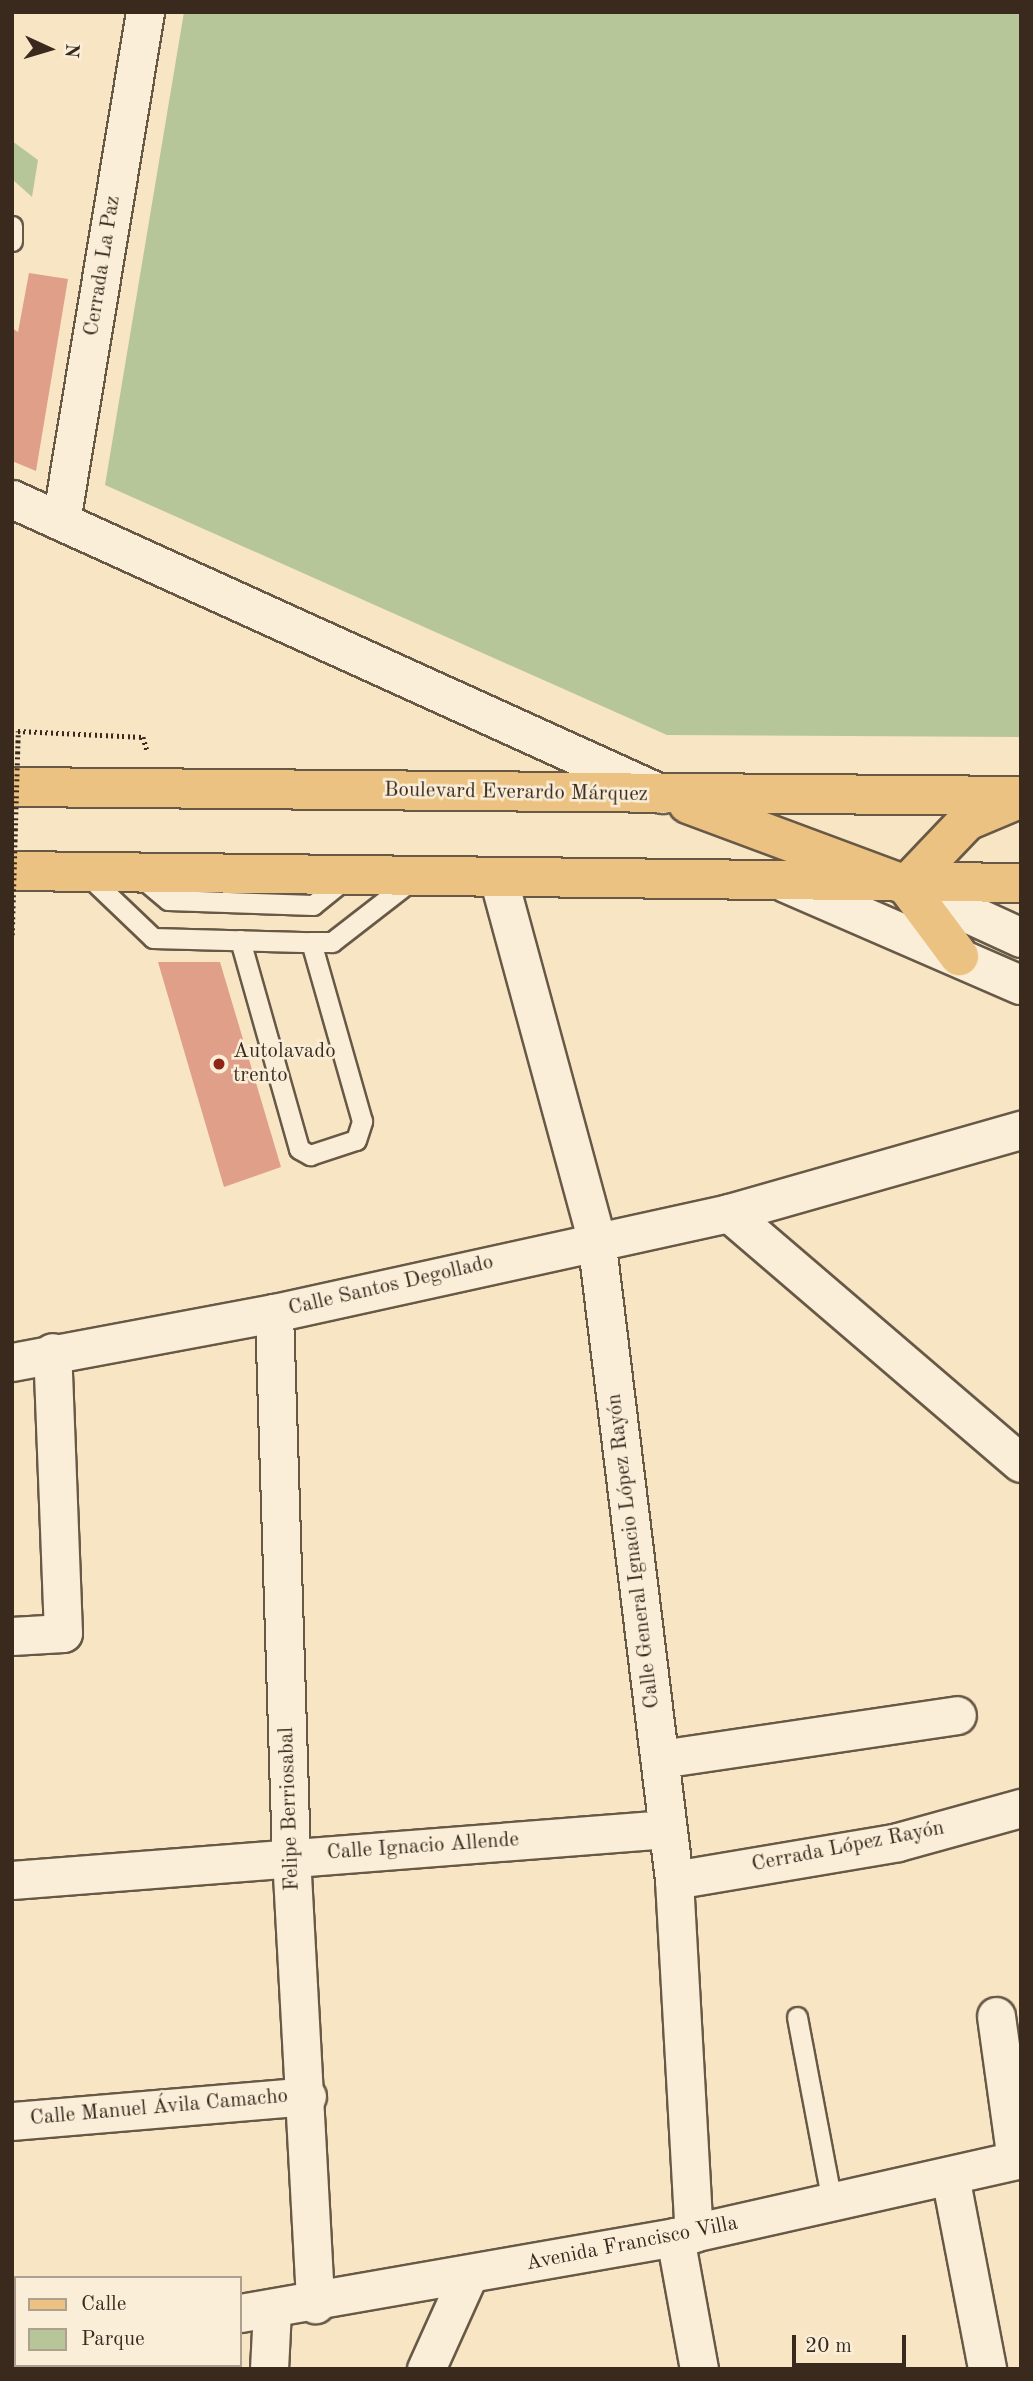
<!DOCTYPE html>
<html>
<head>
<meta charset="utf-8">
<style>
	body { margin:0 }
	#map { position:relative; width:1033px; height:2381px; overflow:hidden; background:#f7e5c4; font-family:"Old Standard TT",serif }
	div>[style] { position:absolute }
	.green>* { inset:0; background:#b7c699 }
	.building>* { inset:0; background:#e09f88 }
	.path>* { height:4.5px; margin-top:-2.25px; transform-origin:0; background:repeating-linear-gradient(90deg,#392a1d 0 2px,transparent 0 5.5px) }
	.roads { filter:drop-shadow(2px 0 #685947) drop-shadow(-2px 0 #685947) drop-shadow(0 2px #685947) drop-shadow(0 -2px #685947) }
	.service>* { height:19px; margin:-9.5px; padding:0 9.5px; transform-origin:9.5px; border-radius:9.5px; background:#faeed9 }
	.minor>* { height:37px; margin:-18.5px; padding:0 18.5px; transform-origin:18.5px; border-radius:18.5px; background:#faeed9 }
	.secondary>* { height:38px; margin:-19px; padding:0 19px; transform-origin:19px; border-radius:19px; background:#faeed9 }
	.primary>* { height:38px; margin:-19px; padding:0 19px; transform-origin:19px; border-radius:19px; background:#ecc282 }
	.path-bridge>* { height:4.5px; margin-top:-2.25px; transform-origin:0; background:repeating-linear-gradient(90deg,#392a1d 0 2px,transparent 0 5.5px) }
	.dots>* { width:19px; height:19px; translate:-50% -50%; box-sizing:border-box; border:4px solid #faeed9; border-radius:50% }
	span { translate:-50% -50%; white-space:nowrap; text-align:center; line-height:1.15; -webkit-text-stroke:5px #faeed9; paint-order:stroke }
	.street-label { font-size:21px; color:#392a1d }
	.poi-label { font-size:21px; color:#392a1d }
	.left { translate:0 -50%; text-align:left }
	.frame { position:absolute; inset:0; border:14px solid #392a1d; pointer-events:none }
	.legend { position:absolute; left:14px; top:2276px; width:228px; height:91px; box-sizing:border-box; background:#faeed9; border:2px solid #ada08e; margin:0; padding:9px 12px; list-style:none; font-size:21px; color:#392a1d }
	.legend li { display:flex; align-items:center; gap:14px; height:35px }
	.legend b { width:35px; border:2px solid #ada08e }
	.north { position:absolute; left:14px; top:14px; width:70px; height:70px; -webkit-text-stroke:5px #faeed9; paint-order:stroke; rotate:94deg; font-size:19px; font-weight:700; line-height:28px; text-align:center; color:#392a1d }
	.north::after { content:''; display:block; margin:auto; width:24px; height:32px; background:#392a1d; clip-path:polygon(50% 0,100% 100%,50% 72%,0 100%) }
	.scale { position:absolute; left:792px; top:2335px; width:114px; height:32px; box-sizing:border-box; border:4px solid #392a1d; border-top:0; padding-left:9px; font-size:21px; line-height:24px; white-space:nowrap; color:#392a1d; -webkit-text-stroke:5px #faeed9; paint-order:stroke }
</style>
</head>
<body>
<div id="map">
	<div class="green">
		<i style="clip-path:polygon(184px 12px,1021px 12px,1021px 737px,667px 735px,105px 485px)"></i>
		<i style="clip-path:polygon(12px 141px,38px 160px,32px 197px,12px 179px)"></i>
	</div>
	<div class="building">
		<i style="clip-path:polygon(29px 273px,68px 279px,36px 471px,12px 461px,12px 328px,18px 332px)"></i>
		<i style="clip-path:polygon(158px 962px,220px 962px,281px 1167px,224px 1187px)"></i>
	</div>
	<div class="path">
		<i style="left:18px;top:731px;width:125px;rotate:2.7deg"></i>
		<i style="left:143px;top:737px;width:14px;rotate:73deg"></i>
	</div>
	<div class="roads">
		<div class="service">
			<i style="left:12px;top:226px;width:15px;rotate:90deg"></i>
			<i style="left:85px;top:873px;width:94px;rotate:43.7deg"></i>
			<i style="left:153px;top:938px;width:158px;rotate:1.5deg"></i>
			<i style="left:311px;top:942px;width:21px"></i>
			<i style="left:332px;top:942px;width:101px;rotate:-37.8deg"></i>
			<i style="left:138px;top:875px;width:39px;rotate:40deg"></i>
			<i style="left:168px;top:900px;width:145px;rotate:2deg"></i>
			<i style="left:313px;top:905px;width:41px;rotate:-39.1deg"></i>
			<i style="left:240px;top:940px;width:217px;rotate:74.2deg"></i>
			<i style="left:299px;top:1149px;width:13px;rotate:29deg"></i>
			<i style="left:310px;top:1155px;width:48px;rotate:-18.1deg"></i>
			<i style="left:356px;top:1140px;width:20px;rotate:-72deg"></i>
			<i style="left:362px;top:1121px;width:186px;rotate:-105.9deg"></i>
			<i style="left:797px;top:2017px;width:189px;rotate:79.3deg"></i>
		</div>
		<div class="minor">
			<i style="left:12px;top:499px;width:714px;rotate:24.41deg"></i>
			<i style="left:61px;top:521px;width:516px;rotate:-80.63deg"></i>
			<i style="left:499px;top:881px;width:370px;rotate:74.8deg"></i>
			<i style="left:596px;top:1238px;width:647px;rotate:83.07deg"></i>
			<i style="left:674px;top:1880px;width:354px;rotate:86.8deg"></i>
			<i style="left:729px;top:1213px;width:384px;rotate:40.6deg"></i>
			<i style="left:274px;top:1313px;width:543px;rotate:88.21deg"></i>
			<i style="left:291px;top:1856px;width:449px;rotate:86.9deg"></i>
			<i style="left:12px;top:1362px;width:267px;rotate:-10.6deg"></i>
			<i style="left:274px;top:1313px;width:466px;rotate:-12.4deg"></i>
			<i style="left:729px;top:1213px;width:304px;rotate:-15.9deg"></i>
			<i style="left:12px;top:1636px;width:51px;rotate:-3.4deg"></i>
			<i style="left:63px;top:1633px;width:281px;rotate:-92.2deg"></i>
			<i style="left:660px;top:1759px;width:300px;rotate:-8.4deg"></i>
			<i style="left:12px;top:1880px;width:657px;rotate:-4.45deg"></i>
			<i style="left:674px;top:1880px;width:227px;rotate:-9.6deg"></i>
			<i style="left:898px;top:1842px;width:128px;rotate:-15.5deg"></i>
			<i style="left:996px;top:2016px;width:145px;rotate:82.1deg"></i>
			<i style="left:12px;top:2121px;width:296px;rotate:-4.8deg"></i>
			<i style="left:950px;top:2176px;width:197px;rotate:79.1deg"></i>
			<i style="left:675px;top:2237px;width:134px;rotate:79.7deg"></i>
			<i style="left:240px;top:2313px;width:442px;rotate:-9.9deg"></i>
			<i style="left:675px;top:2237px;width:355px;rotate:-12.7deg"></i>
			<i style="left:12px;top:2340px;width:4px;rotate:-14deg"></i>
			<i style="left:269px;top:2369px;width:59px;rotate:-87.1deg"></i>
			<i style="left:426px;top:2369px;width:102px;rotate:-65.7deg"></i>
		</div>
		<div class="secondary">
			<i style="left:786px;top:883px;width:256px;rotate:23.5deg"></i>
			<i style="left:906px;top:885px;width:127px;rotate:24.7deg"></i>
		</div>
		<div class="primary">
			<i style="left:12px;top:787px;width:1009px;rotate:0.51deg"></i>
			<i style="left:688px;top:804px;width:233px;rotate:20.4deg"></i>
			<i style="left:906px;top:885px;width:89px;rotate:53.3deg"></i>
			<i style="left:12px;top:871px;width:1009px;rotate:0.68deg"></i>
			<i style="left:906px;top:885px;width:88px;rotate:-46.4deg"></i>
			<i style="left:967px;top:821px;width:49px;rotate:-22.9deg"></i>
		</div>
	</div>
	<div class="path-bridge">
		<i style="left:12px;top:935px;width:204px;rotate:-88.3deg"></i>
	</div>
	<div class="dots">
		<i style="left:219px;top:1064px;background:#8f2418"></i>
	</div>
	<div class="street-label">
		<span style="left:103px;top:266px;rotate:-81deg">Cerrada La Paz</span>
		<span style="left:516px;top:793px;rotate:1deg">Boulevard Everardo Márquez</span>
		<span style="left:391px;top:1286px;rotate:-13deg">Calle Santos Degollado</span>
		<span style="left:634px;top:1551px;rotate:-97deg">Calle General Ignacio López Rayón</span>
		<span style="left:290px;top:1809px;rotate:-92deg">Felipe Berriosabal</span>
		<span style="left:423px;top:1847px;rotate:-4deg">Calle Ignacio Allende</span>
		<span style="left:848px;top:1847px;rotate:-11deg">Cerrada López Rayón</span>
		<span style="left:159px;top:2108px;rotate:-5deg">Calle Manuel Ávila Camacho</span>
		<span style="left:632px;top:2244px;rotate:-11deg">Avenida Francisco Villa</span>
	</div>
	<div class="poi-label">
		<span class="left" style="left:233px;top:1064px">Autolavado<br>trento</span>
	</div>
	<div class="frame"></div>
	<ul class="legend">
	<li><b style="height:9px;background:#ecc282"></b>Calle</li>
	<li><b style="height:19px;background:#b7c699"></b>Parque</li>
	</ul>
	<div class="north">N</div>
	<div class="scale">20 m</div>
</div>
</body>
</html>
